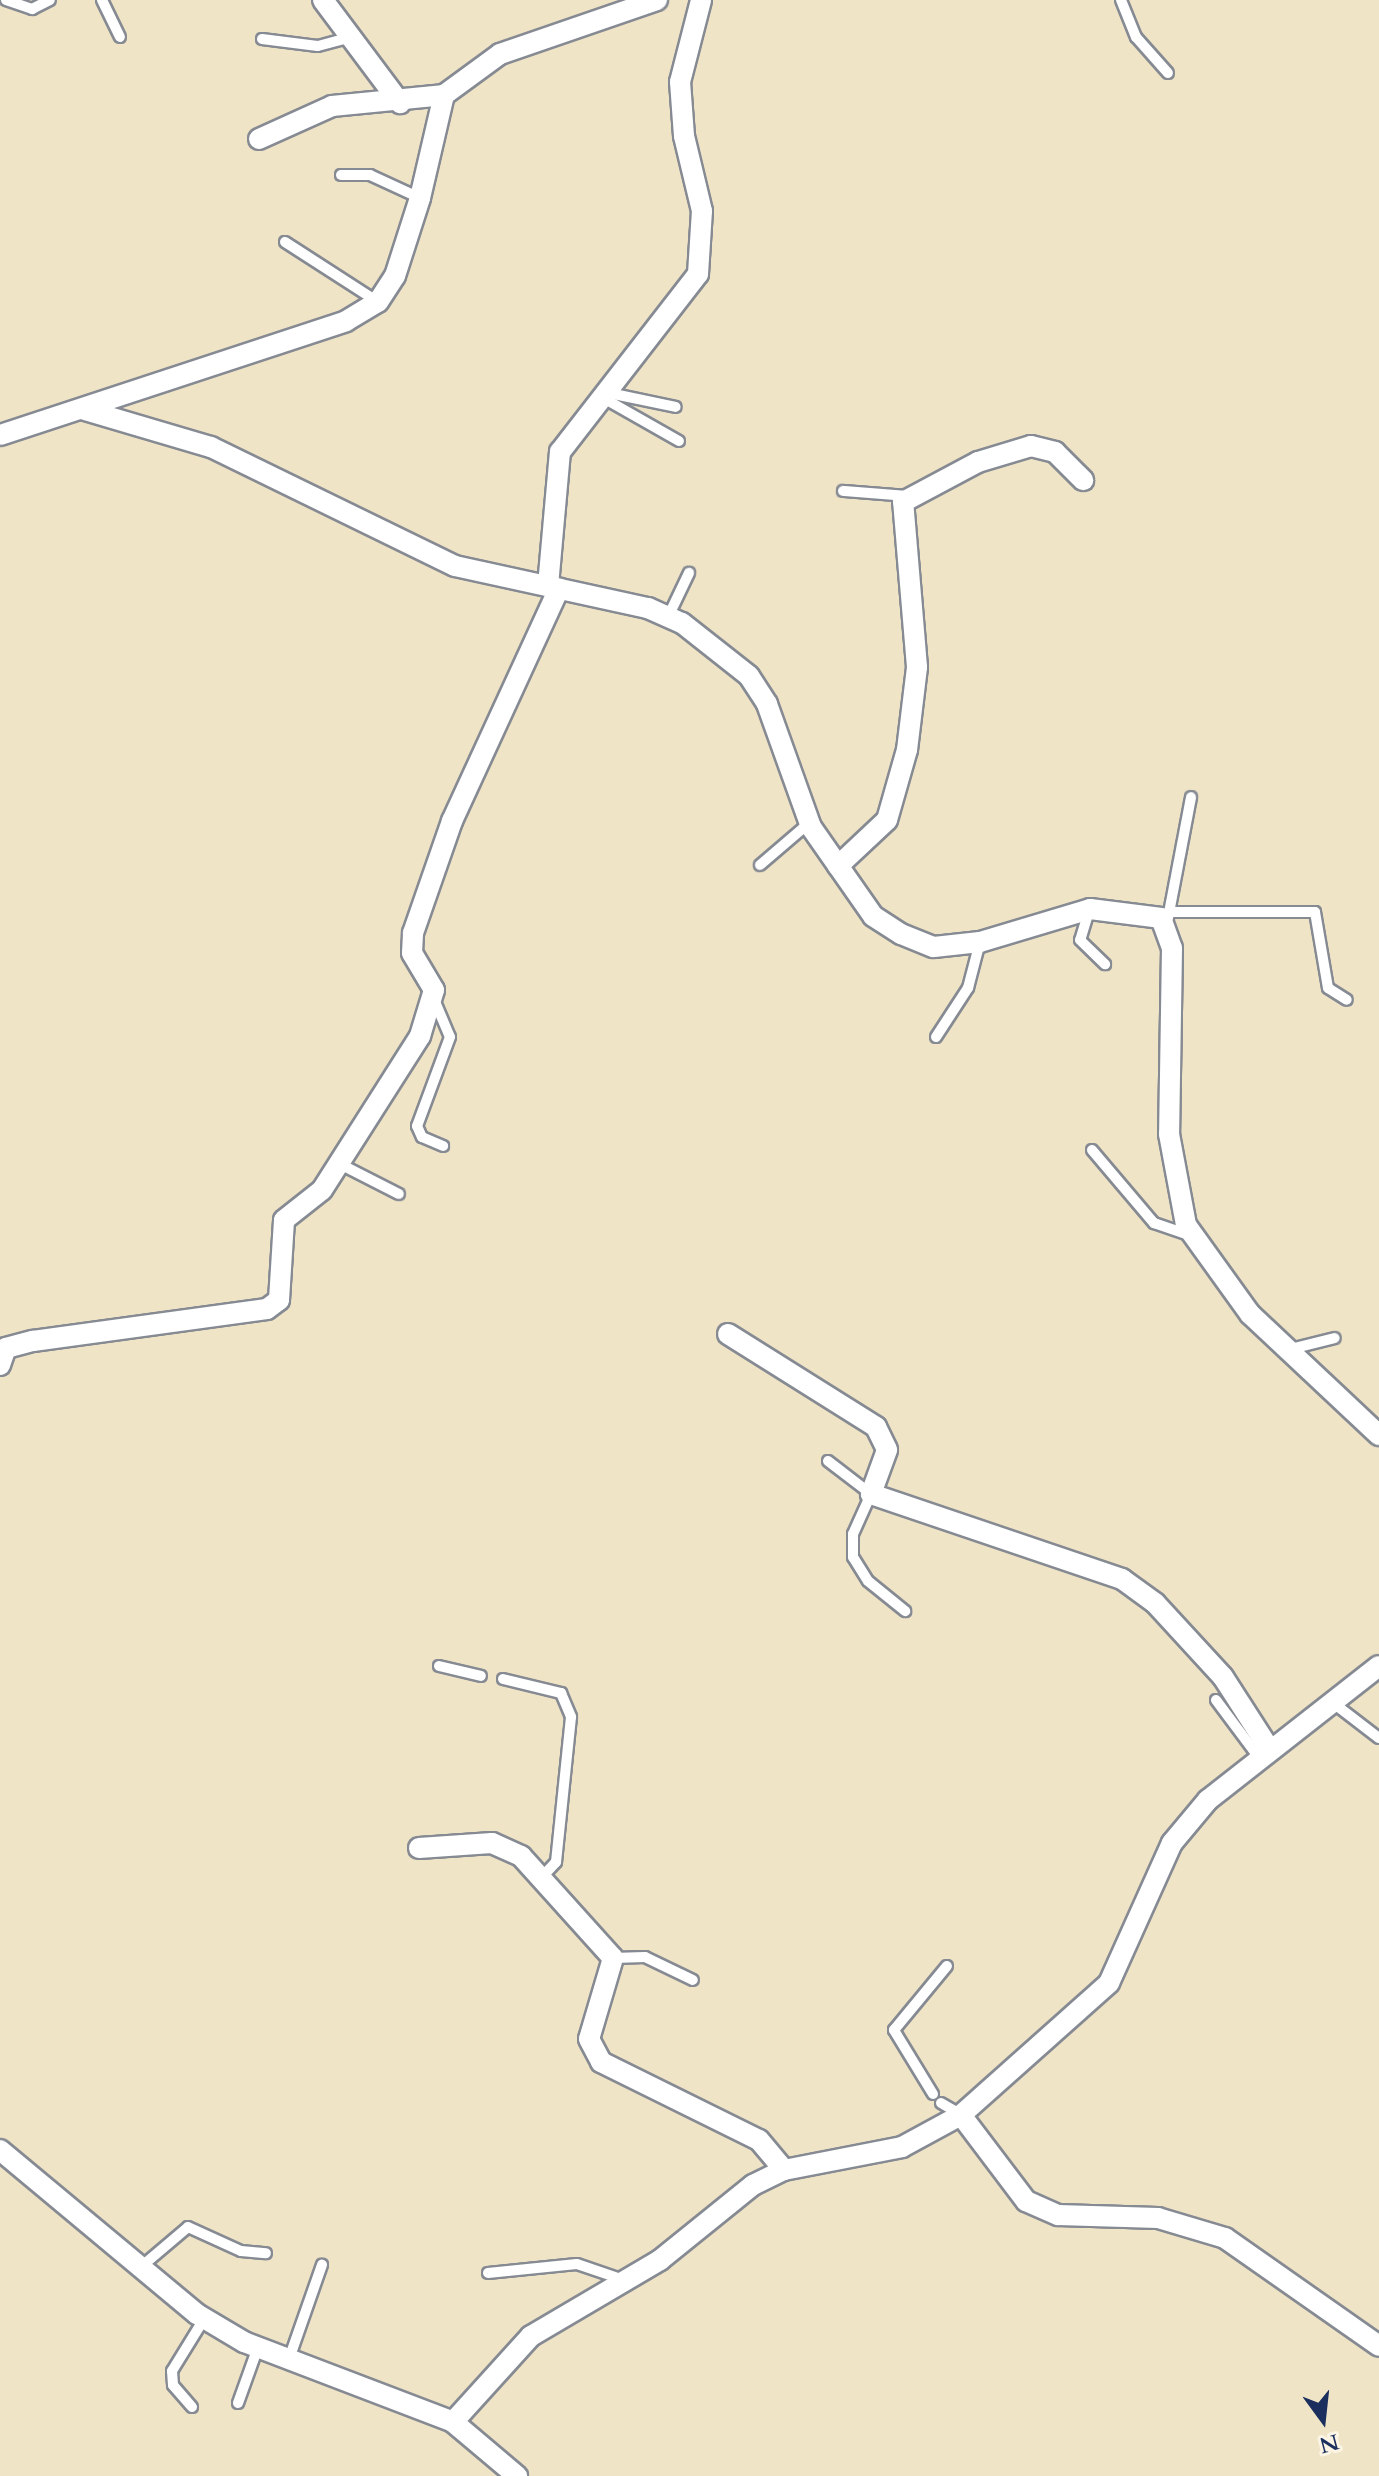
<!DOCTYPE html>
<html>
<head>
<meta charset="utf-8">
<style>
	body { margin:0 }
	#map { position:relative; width:1379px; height:2476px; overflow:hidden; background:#f0e4c7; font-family:Cardo,serif }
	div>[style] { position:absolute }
	.roads { filter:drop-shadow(2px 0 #868a92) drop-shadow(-2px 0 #868a92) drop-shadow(0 2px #868a92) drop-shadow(0 -2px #868a92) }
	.service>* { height:10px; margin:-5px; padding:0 5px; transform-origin:5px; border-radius:5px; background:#fff }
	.minor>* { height:20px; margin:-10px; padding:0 10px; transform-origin:10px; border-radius:10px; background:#fff }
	span { translate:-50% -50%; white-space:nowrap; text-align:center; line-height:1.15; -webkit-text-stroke:8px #fcf5e5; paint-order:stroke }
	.north { position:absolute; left:1283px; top:2380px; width:80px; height:80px; -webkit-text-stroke:6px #fcf5e5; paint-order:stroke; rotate:165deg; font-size:22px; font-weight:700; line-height:32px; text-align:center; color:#1b2f5e }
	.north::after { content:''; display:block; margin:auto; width:28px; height:36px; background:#1b2f5e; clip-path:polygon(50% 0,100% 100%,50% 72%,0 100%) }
</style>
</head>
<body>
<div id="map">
	<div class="roads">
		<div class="service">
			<i style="left:6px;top:0;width:28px;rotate:19deg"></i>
			<i style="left:32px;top:9px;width:20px;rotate:-27deg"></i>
			<i style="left:102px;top:0;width:41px;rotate:64.1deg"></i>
			<i style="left:1121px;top:0;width:40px;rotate:68deg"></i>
			<i style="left:1136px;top:37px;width:48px;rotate:48.4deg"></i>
			<i style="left:262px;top:39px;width:56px;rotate:7.1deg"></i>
			<i style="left:318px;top:46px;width:35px;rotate:-15deg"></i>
			<i style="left:341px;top:175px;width:29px"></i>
			<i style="left:370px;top:175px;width:55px;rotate:24.7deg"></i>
			<i style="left:285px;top:242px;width:111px;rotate:32.8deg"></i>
			<i style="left:609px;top:393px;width:68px;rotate:11.8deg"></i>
			<i style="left:605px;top:399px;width:85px;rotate:29.6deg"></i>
			<i style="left:843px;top:491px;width:63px;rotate:4.5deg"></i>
			<i style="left:668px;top:617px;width:49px;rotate:-64.5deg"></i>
			<i style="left:760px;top:865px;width:65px;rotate:-40.6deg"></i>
			<i style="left:1089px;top:911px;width:30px;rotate:107deg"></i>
			<i style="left:1080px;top:940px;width:35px;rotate:44deg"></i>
			<i style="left:1169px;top:912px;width:146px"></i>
			<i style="left:1315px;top:912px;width:77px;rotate:80.3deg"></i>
			<i style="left:1328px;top:988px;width:22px;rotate:32deg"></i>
			<i style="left:1168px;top:918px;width:123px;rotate:-79.2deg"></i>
			<i style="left:433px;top:997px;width:43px;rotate:67deg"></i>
			<i style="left:450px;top:1037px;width:95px;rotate:110.3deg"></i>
			<i style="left:417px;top:1126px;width:12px;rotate:66deg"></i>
			<i style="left:422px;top:1137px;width:23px;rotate:23deg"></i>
			<i style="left:936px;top:1037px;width:59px;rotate:-56.9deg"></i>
			<i style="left:968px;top:988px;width:48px;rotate:-75.4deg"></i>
			<i style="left:1092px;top:1150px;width:96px;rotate:49.7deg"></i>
			<i style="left:1154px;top:1223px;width:40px;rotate:18.9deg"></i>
			<i style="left:340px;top:1164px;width:66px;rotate:27deg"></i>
			<i style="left:1287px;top:1350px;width:49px;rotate:-14deg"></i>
			<i style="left:828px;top:1461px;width:54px;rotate:37.5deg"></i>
			<i style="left:871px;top:1494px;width:44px;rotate:114.2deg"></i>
			<i style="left:853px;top:1534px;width:23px;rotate:90deg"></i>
			<i style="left:853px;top:1557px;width:28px;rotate:58deg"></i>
			<i style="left:868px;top:1581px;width:48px;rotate:39deg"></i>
			<i style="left:439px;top:1666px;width:43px;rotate:13.4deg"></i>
			<i style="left:503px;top:1679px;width:60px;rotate:13.6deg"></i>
			<i style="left:561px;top:1693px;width:26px;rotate:67deg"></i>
			<i style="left:571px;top:1717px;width:146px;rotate:95.9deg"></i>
			<i style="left:556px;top:1862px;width:25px;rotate:133deg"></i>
			<i style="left:1216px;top:1700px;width:74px;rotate:53.3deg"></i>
			<i style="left:1332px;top:1702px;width:59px;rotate:37.5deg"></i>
			<i style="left:613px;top:1958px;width:32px;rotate:-2deg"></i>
			<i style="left:645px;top:1957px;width:53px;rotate:25.6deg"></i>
			<i style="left:933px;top:2094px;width:75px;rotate:-121.4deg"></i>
			<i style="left:894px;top:2030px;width:83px;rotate:-50.4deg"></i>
			<i style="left:941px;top:2103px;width:22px;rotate:30deg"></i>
			<i style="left:142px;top:2266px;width:60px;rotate:-40.3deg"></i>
			<i style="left:188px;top:2227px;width:58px;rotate:24.4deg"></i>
			<i style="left:241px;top:2251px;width:25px;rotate:5deg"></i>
			<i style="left:488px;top:2273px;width:89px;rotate:-5.8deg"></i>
			<i style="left:577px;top:2264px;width:50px;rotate:18.8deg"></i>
			<i style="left:289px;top:2359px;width:100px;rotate:-70.7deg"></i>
			<i style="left:238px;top:2403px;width:59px;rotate:-70.3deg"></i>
			<i style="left:192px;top:2407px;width:29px;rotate:-131deg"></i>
			<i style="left:173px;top:2385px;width:14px;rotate:-94deg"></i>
			<i style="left:172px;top:2371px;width:61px;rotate:-58.4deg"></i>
		</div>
		<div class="minor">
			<i style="left:323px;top:0;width:129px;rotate:53.2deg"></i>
			<i style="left:259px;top:139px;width:80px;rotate:-24.3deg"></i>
			<i style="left:332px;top:106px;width:113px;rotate:-5.6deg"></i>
			<i style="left:85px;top:410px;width:131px;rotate:16.4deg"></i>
			<i style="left:211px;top:447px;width:271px;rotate:26deg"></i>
			<i style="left:455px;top:566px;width:198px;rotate:12.3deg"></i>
			<i style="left:648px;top:608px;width:37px;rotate:24deg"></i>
			<i style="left:682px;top:623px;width:85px;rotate:38.3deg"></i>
			<i style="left:749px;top:676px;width:33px;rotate:57deg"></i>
			<i style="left:767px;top:704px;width:131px;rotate:70.3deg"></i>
			<i style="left:811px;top:827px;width:108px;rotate:55.1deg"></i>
			<i style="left:873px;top:916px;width:33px;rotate:33deg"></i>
			<i style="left:901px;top:934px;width:35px;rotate:22deg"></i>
			<i style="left:934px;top:947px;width:46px;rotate:-6.2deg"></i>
			<i style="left:980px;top:942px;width:115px;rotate:-16.7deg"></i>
			<i style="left:1090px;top:909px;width:72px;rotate:7.2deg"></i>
			<i style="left:1161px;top:918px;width:32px;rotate:70deg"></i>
			<i style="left:1172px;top:948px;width:186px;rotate:90.9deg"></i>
			<i style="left:1169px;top:1134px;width:93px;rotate:79.4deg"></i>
			<i style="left:1186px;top:1225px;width:110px;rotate:54.3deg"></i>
			<i style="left:1250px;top:1314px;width:177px;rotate:43.2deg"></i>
			<i style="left:0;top:435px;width:364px;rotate:-18.2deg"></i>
			<i style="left:346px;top:321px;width:37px;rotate:-31deg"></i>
			<i style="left:378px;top:302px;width:31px;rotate:-57deg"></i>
			<i style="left:395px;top:276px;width:82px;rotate:-72.2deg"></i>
			<i style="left:420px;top:198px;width:106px;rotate:-76.9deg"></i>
			<i style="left:444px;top:95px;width:69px;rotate:-36.2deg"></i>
			<i style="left:500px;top:54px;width:166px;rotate:-19deg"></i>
			<i style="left:548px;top:586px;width:135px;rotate:-84.9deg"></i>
			<i style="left:560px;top:452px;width:225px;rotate:-52.2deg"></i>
			<i style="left:698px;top:274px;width:63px;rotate:-86.4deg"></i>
			<i style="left:702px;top:211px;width:77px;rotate:-103.5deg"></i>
			<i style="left:684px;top:136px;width:54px;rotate:-94.2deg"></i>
			<i style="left:680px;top:82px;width:85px;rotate:-75.6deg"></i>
			<i style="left:838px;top:866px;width:67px;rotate:-43.2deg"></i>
			<i style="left:887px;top:820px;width:73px;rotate:-74.1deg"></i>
			<i style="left:907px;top:750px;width:84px;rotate:-83.1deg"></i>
			<i style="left:917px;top:667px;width:166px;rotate:-94.8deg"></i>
			<i style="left:903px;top:502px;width:85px;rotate:-28.1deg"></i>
			<i style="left:978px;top:462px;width:55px;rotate:-16.8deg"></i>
			<i style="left:1031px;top:446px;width:25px;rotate:14deg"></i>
			<i style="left:1055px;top:452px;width:40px;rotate:45deg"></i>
			<i style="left:728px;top:1334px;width:175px;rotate:32.1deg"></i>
			<i style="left:876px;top:1427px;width:25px;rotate:64deg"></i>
			<i style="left:887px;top:1450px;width:47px;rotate:110deg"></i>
			<i style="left:871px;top:1494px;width:265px;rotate:18.7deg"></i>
			<i style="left:1122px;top:1579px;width:41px;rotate:36deg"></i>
			<i style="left:1155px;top:1603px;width:100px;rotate:47.4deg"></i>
			<i style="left:1223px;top:1677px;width:87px;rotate:57.2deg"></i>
			<i style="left:0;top:1365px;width:18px;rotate:-71deg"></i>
			<i style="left:6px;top:1348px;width:28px;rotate:-15deg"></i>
			<i style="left:33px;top:1341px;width:236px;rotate:-7.8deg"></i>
			<i style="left:267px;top:1309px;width:15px;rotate:-37deg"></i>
			<i style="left:279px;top:1300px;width:80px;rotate:-86.4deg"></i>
			<i style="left:284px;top:1220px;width:48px;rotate:-38.3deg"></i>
			<i style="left:322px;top:1190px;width:183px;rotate:-57.5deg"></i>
			<i style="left:420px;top:1036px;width:48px;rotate:-73.1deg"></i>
			<i style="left:434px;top:990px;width:43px;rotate:-120.7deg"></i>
			<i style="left:412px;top:953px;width:20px;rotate:-87deg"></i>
			<i style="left:413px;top:933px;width:119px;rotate:-70.8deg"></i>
			<i style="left:452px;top:821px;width:256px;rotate:-65.3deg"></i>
			<i style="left:419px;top:1848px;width:73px;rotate:-3.9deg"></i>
			<i style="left:492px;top:1843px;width:32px;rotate:24deg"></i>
			<i style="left:521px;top:1856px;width:137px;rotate:48deg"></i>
			<i style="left:613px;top:1958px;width:84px;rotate:106.5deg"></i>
			<i style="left:589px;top:2039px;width:26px;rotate:62deg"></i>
			<i style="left:601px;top:2062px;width:176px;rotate:26.3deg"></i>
			<i style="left:759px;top:2140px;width:39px;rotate:50deg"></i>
			<i style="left:961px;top:2115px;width:108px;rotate:52.9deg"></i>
			<i style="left:1026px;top:2201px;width:35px;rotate:24deg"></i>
			<i style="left:1058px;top:2215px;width:100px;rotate:1.7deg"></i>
			<i style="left:1158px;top:2218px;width:70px;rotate:16.6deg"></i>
			<i style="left:1225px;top:2238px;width:188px;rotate:35deg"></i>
			<i style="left:0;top:2150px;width:256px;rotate:39.8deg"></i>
			<i style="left:197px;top:2314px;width:55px;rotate:30.8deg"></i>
			<i style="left:244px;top:2342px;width:224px;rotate:20.9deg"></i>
			<i style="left:453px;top:2422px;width:84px;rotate:40.2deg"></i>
			<i style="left:453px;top:2422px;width:116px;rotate:-47.8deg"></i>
			<i style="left:531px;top:2336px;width:150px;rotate:-30.5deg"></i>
			<i style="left:660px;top:2260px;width:119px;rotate:-38.9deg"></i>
			<i style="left:753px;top:2185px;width:34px;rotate:-26deg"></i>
			<i style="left:784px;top:2170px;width:120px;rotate:-11deg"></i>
			<i style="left:902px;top:2147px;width:67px;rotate:-28.5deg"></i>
			<i style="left:961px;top:2115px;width:198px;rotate:-41.7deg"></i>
			<i style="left:1109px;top:1983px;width:154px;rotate:-65.8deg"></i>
			<i style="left:1172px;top:1843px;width:56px;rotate:-50.1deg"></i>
			<i style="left:1208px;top:1800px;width:217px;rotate:-38.1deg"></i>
		</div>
	</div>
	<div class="north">N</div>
</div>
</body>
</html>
